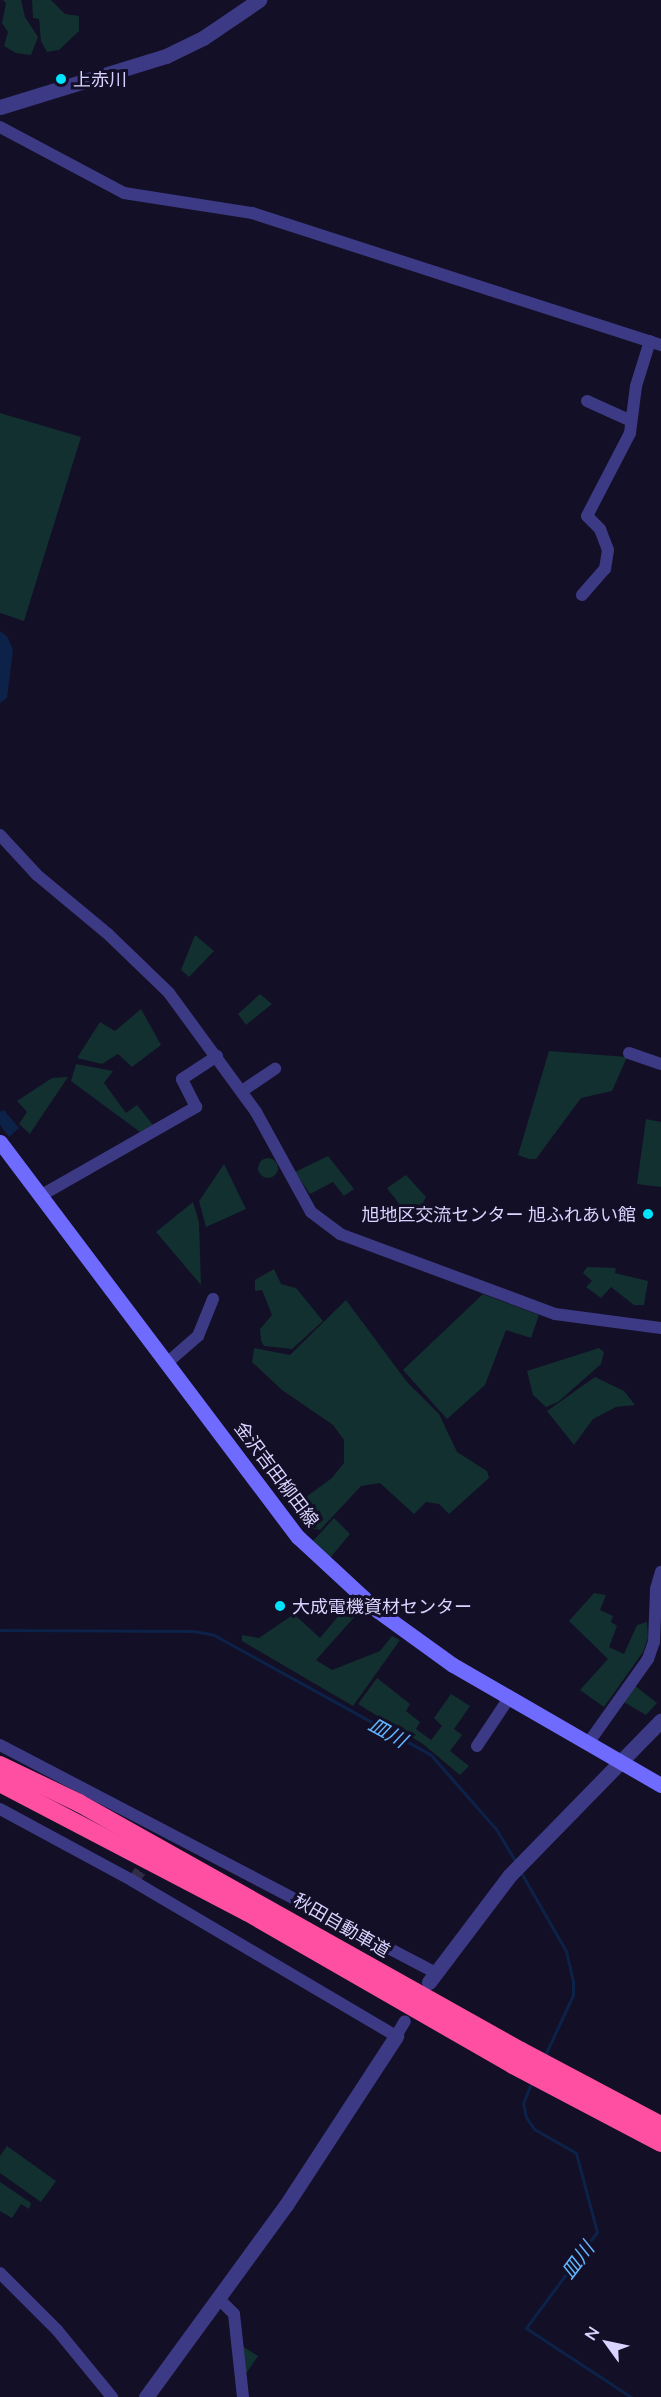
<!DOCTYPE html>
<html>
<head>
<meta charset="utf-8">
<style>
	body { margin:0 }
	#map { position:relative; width:661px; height:2397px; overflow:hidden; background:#130f26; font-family:Lato,"Noto Sans JP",sans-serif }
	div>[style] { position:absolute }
	.green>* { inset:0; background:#12302f }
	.round { border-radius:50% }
	.water>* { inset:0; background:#0c2248 }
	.stream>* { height:3px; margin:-1.5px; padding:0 1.5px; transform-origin:1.5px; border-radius:1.5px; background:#0c2248 }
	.minor-tunnel>* { height:12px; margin-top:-6px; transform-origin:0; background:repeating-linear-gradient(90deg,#312d47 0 12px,transparent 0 18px) }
	.minor>* { height:12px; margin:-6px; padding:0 6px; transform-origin:6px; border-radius:6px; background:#3d3a85 }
	.tertiary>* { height:15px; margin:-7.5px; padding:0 7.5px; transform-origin:7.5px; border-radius:7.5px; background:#3d3a85 }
	.secondary>* { height:15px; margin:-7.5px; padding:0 7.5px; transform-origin:7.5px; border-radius:7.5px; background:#6f6bff }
	.motorway>* { height:18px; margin:-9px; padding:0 9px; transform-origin:9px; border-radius:9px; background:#ff4fa3 }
	.dots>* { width:16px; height:16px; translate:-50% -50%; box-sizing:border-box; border:3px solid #130f26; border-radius:50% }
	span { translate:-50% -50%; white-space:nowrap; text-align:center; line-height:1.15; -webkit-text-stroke:6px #130f26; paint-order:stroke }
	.poi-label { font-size:18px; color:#d9d4ff }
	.left { translate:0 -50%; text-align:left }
	.right { translate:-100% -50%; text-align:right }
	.street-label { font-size:18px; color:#d9d4ff }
	.water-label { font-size:20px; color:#62b6ff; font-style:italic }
	.north { position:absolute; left:577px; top:2313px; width:60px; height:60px; -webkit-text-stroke:4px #130f26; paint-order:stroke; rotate:303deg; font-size:16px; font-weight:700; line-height:24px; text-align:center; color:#d9d4ff }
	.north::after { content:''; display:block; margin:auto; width:21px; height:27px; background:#d9d4ff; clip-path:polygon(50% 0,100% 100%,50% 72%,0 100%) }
</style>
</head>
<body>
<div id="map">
	<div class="green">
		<i style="clip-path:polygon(3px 0,21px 0,25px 17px,38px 37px,31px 55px,16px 53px,4px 46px,8px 32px,2px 23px,6px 3px)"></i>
		<i style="clip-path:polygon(32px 0,51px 0,65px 14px,79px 16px,79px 31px,59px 50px,47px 52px,41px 41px,39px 19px,33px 18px)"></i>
		<i style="clip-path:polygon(0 413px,81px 437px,24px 621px,0 613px)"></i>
		<i style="clip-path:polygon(195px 935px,214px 951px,189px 977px,181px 970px)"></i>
		<i style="clip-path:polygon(260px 994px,272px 1004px,246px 1025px,238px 1014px)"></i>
		<i style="clip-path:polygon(141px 1009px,161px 1045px,132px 1067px,118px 1054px,102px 1064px,77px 1058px,100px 1022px,115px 1031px)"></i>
		<i style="clip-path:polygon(549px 1051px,627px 1057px,612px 1091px,581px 1098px,536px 1159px,529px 1159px,518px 1155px)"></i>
		<i style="clip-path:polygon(76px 1064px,113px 1071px,104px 1083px,126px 1113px,137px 1105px,153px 1125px,140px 1132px,71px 1081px)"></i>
		<i style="clip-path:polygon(68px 1077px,33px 1129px,30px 1134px,19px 1124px,27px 1112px,17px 1101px,52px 1078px)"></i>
		<i style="clip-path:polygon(646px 1119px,661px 1122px,661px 1187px,637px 1184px)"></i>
		<i style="clip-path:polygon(328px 1156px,354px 1189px,344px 1196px,333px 1182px,310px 1194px,295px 1172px)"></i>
		<i class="round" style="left:258px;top:1158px;width:20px;height:20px"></i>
		<i style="clip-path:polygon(224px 1164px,246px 1209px,206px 1227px,199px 1201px)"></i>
		<i style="clip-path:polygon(406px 1175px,426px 1197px,422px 1204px,403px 1209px,387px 1188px)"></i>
		<i style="clip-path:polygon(193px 1202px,199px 1222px,201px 1285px,156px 1232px)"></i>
		<i style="clip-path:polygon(587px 1267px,616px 1268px,615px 1273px,648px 1281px,644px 1305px,634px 1305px,611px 1287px,601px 1298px,586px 1287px,592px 1281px,583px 1273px)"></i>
		<i style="clip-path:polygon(274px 1269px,281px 1284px,296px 1288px,323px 1321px,292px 1349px,264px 1346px,261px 1341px,260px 1329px,272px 1315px,262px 1290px,255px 1291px,255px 1280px)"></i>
		<i style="clip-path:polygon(483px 1294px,539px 1315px,531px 1338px,506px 1330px,485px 1385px,447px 1419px,403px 1370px)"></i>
		<i style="clip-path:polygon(346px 1300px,407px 1382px,439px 1414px,457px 1452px,487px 1471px,489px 1478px,449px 1514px,439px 1504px,426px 1502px,414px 1514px,380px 1483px,361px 1486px,320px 1530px,310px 1528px,297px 1515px,299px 1502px,332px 1478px,344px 1463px,344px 1440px,333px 1425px,282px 1390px,252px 1362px,254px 1348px,290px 1355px)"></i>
		<i style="clip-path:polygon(599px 1348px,604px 1352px,601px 1364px,558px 1402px,546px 1407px,533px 1395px,527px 1371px)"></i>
		<i style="clip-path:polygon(595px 1377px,624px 1391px,635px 1405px,616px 1407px,593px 1419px,574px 1445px,547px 1411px)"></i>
		<i style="clip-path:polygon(334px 1518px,350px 1534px,330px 1558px,313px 1541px)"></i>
		<i style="clip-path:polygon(594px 1593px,606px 1595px,600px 1610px,613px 1616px,611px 1622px,617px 1626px,609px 1647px,624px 1654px,637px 1625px,647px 1622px,648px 1638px,643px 1652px,604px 1707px,580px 1690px,608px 1659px,569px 1621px)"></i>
		<i style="clip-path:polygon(345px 1608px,357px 1614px,316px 1660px,332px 1670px,380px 1651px,392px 1636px,400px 1640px,353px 1706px,242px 1641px,242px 1635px,259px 1638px,294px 1614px,320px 1638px)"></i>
		<i style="clip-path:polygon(377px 1678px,410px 1704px,406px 1711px,420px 1722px,416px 1729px,431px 1740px,442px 1726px,434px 1718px,451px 1694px,470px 1706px,454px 1729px,462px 1735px,450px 1751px,469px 1766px,460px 1775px,423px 1744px,358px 1704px)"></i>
		<i style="clip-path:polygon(634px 1685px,657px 1703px,646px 1715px,622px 1701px)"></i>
		<i style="clip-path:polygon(7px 2146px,56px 2181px,41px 2202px,0 2173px,0 2156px)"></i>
		<i style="clip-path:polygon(0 2182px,31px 2203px,29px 2209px,21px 2204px,12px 2218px,0 2211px)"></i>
		<i style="clip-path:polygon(242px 2346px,258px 2356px,245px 2375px)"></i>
	</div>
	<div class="water">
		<i style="clip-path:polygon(0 631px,7px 636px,13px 650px,7px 698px,0 703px)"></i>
		<i style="clip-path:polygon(4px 1110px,19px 1128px,9px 1137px,0 1125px,0 1112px)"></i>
	</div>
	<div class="stream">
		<i style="left:0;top:1630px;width:194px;rotate:0.3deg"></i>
		<i style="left:194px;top:1631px;width:20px;rotate:11deg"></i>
		<i style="left:214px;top:1635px;width:248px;rotate:28.9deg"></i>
		<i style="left:431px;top:1755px;width:98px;rotate:48.7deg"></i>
		<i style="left:496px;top:1829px;width:39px;rotate:59deg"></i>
		<i style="left:520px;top:1871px;width:92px;rotate:60.1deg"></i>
		<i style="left:566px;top:1951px;width:31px;rotate:77deg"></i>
		<i style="left:573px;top:1981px;width:14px;rotate:90deg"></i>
		<i style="left:573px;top:1995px;width:66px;rotate:115deg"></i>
		<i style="left:530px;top:2086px;width:18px;rotate:112deg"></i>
		<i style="left:523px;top:2103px;width:14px;rotate:78deg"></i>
		<i style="left:526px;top:2117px;width:14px;rotate:56deg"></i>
		<i style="left:534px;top:2129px;width:48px;rotate:29.7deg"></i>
		<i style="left:576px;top:2153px;width:82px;rotate:75.1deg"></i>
		<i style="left:597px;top:2232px;width:119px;rotate:126.5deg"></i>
		<i style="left:526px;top:2328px;width:126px;rotate:33.3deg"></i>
	</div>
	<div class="minor-tunnel">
		<i style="left:133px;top:1881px;width:62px;rotate:-54.2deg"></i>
	</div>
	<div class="minor">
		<i style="left:0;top:127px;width:140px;rotate:28deg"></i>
		<i style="left:124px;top:193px;width:130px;rotate:8.9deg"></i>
		<i style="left:252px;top:213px;width:430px;rotate:17.9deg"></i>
		<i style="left:587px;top:401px;width:48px;rotate:24.4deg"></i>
		<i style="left:582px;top:595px;width:35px;rotate:-49deg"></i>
		<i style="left:605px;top:569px;width:19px;rotate:-81deg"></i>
		<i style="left:608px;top:550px;width:22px;rotate:-111deg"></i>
		<i style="left:600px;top:529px;width:18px;rotate:-135deg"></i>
		<i style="left:587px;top:516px;width:93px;rotate:-62.6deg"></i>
		<i style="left:630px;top:433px;width:47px;rotate:-82.7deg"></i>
		<i style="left:636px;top:386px;width:47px;rotate:-72.7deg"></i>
		<i style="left:0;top:835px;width:54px;rotate:47.2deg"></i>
		<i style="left:37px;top:875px;width:92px;rotate:39.7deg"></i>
		<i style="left:108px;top:934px;width:85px;rotate:44deg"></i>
		<i style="left:169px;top:993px;width:147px;rotate:53.8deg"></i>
		<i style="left:256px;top:1112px;width:114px;rotate:61.2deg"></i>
		<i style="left:311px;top:1212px;width:36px;rotate:37deg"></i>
		<i style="left:340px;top:1234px;width:229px;rotate:20.4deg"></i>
		<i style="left:555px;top:1314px;width:107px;rotate:7.5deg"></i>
		<i style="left:629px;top:1053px;width:34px;rotate:19deg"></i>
		<i style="left:242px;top:1091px;width:40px;rotate:-34deg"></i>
		<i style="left:40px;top:1196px;width:180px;rotate:-29.7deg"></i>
		<i style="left:196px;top:1107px;width:31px;rotate:-117deg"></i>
		<i style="left:182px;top:1079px;width:42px;rotate:-33.3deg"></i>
		<i style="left:168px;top:1362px;width:40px;rotate:-41deg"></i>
		<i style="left:198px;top:1336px;width:40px;rotate:-68deg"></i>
		<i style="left:589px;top:1742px;width:102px;rotate:-54.6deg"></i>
		<i style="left:648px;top:1659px;width:18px;rotate:-71deg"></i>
		<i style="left:654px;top:1642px;width:53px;rotate:-87.8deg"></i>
		<i style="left:656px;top:1589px;width:18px;rotate:-74deg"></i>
		<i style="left:0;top:1745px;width:491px;rotate:27.6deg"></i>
		<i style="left:477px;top:1746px;width:58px;rotate:-56.3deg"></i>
		<i style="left:0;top:1809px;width:151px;rotate:28.4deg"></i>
		<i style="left:133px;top:1881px;width:305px;rotate:30.5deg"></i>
		<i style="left:396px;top:2036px;width:17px;rotate:-59deg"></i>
		<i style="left:0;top:2273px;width:81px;rotate:45deg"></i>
		<i style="left:57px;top:2330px;width:87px;rotate:50.6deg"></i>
		<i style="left:219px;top:2299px;width:21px;rotate:45deg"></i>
		<i style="left:234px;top:2314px;width:83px;rotate:83.8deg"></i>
	</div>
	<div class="tertiary">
		<i style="left:0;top:107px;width:174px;rotate:-17.1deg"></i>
		<i style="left:166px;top:56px;width:41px;rotate:-25.9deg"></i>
		<i style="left:203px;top:38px;width:68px;rotate:-34.2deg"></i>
		<i style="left:429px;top:1982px;width:134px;rotate:-52.9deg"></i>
		<i style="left:510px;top:1875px;width:216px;rotate:-45.7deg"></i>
		<i style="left:146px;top:2397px;width:238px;rotate:-53.9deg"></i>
		<i style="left:286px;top:2205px;width:202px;rotate:-56.9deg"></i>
	</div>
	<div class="secondary">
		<i style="left:0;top:1142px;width:495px;rotate:53deg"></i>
		<i style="left:298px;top:1537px;width:109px;rotate:42.8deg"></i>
		<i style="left:378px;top:1611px;width:92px;rotate:35.8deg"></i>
		<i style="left:453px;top:1665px;width:240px;rotate:30deg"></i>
	</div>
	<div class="motorway">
		<i style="left:0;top:1765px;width:88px;rotate:25.7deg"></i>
		<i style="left:79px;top:1803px;width:507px;rotate:29.3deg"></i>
		<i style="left:521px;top:2051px;width:158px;rotate:27.9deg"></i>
		<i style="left:0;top:1783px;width:279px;rotate:27.6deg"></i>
		<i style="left:247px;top:1912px;width:307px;rotate:29.9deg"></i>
		<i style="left:513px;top:2065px;width:167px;rotate:27.8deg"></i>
	</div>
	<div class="dots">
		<i style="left:61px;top:79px;background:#00e5ff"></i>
		<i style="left:648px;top:1214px;background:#00e5ff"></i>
		<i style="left:280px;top:1606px;background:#00e5ff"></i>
	</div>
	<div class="poi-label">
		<span class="left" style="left:73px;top:79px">上赤川</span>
		<span class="right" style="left:636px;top:1214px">旭地区交流センター 旭ふれあい館</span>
		<span class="left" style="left:292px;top:1606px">大成電機資材センター</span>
	</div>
	<div class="street-label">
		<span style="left:277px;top:1474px;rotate:53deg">金沢吉田柳田線</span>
		<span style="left:342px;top:1925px;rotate:30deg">秋田自動車道</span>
	</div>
	<div class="water-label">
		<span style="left:388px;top:1732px;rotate:29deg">皿川</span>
		<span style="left:577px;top:2260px;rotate:-53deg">皿川</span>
	</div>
	<div class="north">N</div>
</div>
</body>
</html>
